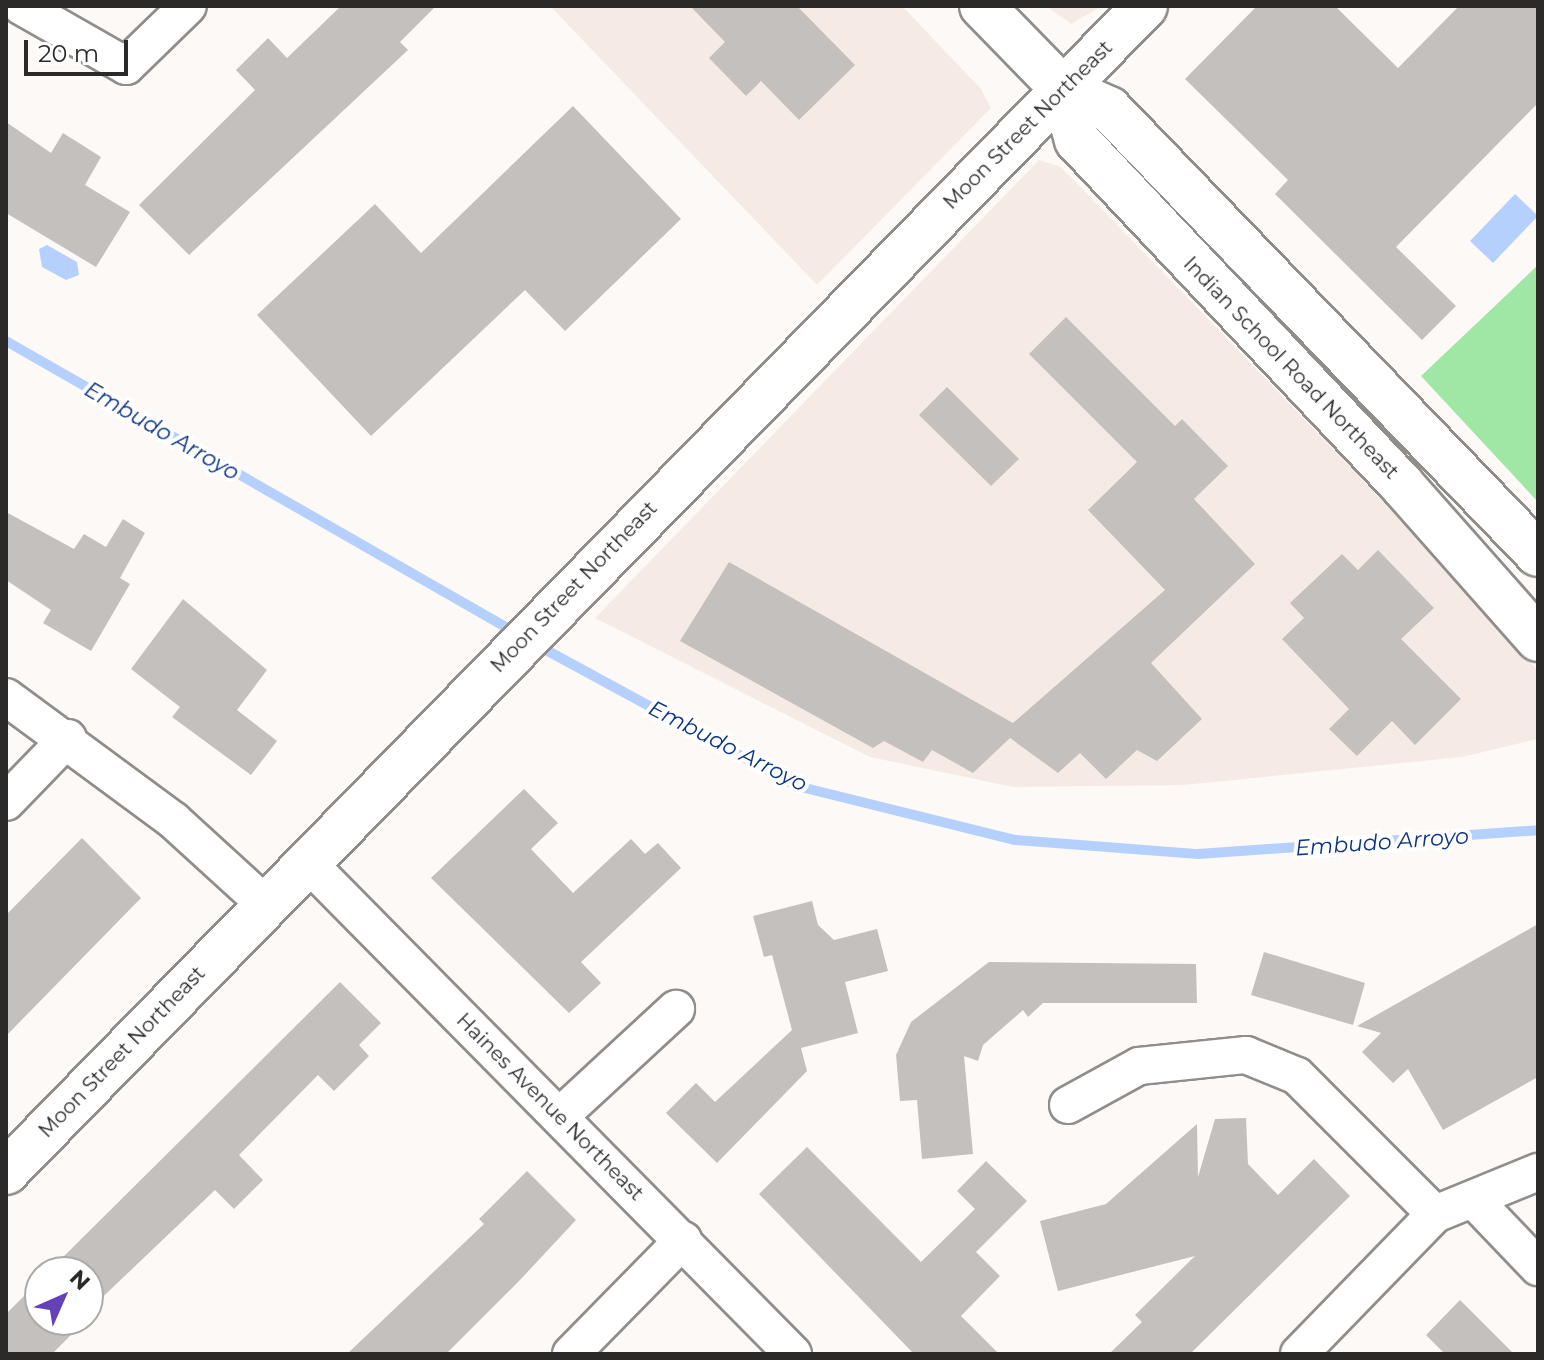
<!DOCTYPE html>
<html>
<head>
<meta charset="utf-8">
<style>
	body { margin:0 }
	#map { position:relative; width:1544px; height:1360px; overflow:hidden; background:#fdf9f6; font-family:Montserrat,sans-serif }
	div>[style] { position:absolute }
	.built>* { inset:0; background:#f6ebe4 }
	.green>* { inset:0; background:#a0e7a5 }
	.water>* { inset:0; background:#b6d0fd }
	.stream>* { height:10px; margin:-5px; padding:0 5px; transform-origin:5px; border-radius:5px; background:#b6d0fd }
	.building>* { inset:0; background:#c4c0be }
	.roads { filter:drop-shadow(2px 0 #908d8b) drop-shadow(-2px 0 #908d8b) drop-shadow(0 2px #908d8b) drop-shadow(0 -2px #908d8b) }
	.street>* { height:36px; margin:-18px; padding:0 18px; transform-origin:18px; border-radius:18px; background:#fff }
	.secondary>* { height:44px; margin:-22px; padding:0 22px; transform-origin:22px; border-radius:22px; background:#fff }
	span { translate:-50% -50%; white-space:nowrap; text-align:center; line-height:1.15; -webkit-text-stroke:8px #fff; paint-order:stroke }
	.street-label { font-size:20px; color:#2b2a29 }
	.water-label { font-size:22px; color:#0b3387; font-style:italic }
	.frame { position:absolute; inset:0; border:8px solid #2b2a29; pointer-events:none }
	.north { position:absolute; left:24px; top:1256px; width:80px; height:80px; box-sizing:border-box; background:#fff; border:2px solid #aaaaa9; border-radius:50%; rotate:45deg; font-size:22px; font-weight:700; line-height:32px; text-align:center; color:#2b2a29 }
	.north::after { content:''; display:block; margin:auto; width:28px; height:36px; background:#6341b9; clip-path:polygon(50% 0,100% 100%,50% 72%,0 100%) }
	.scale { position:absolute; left:24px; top:40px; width:104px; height:36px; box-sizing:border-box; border:4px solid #2b2a29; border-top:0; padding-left:10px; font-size:24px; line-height:28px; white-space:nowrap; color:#2b2a29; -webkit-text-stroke:6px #fff; paint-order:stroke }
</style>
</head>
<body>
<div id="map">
	<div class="built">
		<i style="clip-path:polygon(550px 6px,902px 6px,981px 89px,991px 108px,817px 285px)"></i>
		<i style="clip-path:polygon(1046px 6px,1102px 6px,1071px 24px)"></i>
		<i style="clip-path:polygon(1039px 160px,1061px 167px,1353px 469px,1538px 671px,1538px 739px,1462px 757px,1184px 785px,1013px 787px,870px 757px,595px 618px)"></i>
	</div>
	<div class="green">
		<i style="clip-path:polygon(1538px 265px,1538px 502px,1421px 376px)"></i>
	</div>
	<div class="water">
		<i style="clip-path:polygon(1515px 194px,1538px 216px,1493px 263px,1470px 241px)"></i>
		<i style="clip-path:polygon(47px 245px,77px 262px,79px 275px,66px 280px,42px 267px,39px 249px)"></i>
	</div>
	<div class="stream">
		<i style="left:6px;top:341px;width:590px;rotate:29.78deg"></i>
		<i style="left:535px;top:644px;width:298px;rotate:28.5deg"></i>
		<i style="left:797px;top:786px;width:225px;rotate:13.9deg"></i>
		<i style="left:1015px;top:840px;width:184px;rotate:4.4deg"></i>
		<i style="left:1198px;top:854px;width:341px;rotate:-4deg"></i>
	</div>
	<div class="building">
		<i style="clip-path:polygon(341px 6px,436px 6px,400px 42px,408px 50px,189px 255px,139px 205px,255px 90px,236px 70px,268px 38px,287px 58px)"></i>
		<i style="clip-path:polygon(690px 6px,797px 6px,855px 65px,799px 120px,761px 81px,746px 96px,709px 58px,725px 42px)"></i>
		<i style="clip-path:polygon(1257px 6px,1335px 6px,1398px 68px,1459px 6px,1538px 6px,1538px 103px,1396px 247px,1456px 306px,1422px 340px,1275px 194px,1288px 180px,1185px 79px)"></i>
		<i style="clip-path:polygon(573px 106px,681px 219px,565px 331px,525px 290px,371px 436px,257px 315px,375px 204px,421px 253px)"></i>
		<i style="clip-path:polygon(6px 122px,51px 153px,63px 133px,101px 157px,85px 185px,130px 212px,96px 267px,6px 213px)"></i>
		<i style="clip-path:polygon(1066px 317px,1175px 426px,1182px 419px,1228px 466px,1194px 499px,1255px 564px,1151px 663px,1202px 719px,1157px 761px,1137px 750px,1106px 779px,1080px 753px,1058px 773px,1010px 738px,973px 773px,932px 750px,923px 762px,884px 741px,873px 748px,680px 641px,729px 562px,1013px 723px,1165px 590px,1088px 510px,1137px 462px,1029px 354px)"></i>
		<i style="clip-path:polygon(947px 387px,1019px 459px,991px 486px,919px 415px)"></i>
		<i style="clip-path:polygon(6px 512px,74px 549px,84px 534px,106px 547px,123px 519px,145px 533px,120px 578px,130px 584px,91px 651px,43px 623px,51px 610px,6px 580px)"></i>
		<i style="clip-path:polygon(1378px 550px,1434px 608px,1401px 639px,1461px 699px,1415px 745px,1392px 721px,1357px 756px,1329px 729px,1349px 709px,1282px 639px,1304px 618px,1290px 603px,1342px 554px,1358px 570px)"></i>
		<i style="clip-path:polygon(183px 599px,267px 670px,237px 710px,277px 741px,251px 775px,172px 717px,180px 707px,131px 669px)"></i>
		<i style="clip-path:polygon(524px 789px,558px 823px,531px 849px,573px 893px,631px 839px,645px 854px,658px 843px,681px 868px,581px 962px,601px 983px,569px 1013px,431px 878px)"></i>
		<i style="clip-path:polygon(82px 838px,141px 898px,6px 1036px,6px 915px)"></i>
		<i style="clip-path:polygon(812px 901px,818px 925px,834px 940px,877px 929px,888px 971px,845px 982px,858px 1033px,801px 1048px,807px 1071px,717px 1163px,666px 1113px,696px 1083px,715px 1102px,792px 1030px,772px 955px,764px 957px,753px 916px)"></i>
		<i style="clip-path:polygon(1538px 924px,1538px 1077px,1443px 1130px,1408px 1069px,1393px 1083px,1362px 1052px,1381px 1033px,1357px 1026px)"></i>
		<i style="clip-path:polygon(1264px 952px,1365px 983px,1353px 1025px,1251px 995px)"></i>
		<i style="clip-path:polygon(989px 962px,1196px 964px,1197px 1003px,1043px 1003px,1028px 1017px,1023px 1010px,983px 1045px,978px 1061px,964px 1056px,973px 1154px,922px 1159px,917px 1100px,900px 1101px,896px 1055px,911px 1022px)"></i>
		<i style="clip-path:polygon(340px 982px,381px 1023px,359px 1045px,369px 1056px,334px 1091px,318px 1075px,239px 1155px,263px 1180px,234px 1209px,215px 1190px,88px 1311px,88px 1272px,48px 1272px)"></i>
		<i style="clip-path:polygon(1246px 1118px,1248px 1164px,1278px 1195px,1314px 1159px,1350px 1196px,1190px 1354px,1109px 1354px,1142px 1322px,1135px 1315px,1195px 1256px,1058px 1291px,1040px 1221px,1106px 1204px,1197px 1124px,1198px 1177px,1215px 1119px)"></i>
		<i style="clip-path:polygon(807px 1147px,921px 1262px,975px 1209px,957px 1191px,986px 1161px,1027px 1201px,976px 1252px,1000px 1276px,961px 1316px,999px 1354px,914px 1354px,759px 1194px)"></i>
		<i style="clip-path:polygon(527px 1171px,576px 1220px,519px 1281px,446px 1354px,347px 1354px,484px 1224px,479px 1219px)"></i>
		<i style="clip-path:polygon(40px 1280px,40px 1320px,86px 1320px,52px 1354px,6px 1354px,6px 1314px)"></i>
		<i style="clip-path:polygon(1460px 1300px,1514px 1354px,1445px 1354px,1426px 1335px)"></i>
	</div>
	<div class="roads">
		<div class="street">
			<i style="left:21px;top:6px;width:121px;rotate:29.7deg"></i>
			<i style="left:126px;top:66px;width:86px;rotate:-44.1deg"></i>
			<i style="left:6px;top:697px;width:209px;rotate:36.4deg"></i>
			<i style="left:174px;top:821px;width:123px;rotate:42.4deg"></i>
			<i style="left:6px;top:802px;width:89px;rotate:-45.9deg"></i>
			<i style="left:306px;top:861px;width:693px;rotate:45.35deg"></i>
			<i style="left:1068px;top:1105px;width:81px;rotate:-28.8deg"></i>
			<i style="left:1139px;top:1066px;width:108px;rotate:-5.9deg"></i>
			<i style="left:1246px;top:1055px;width:55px;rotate:22.4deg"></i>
			<i style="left:1297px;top:1076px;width:195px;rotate:45deg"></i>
			<i style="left:560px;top:1116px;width:158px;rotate:-42.7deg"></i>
			<i style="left:1474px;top:1200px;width:93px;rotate:46.3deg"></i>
			<i style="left:571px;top:1354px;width:160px;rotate:-45.5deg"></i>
			<i style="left:1299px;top:1354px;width:195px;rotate:-45.8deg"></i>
			<i style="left:1435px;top:1214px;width:111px;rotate:-22.2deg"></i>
		</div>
		<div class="secondary">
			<i style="left:982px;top:6px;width:115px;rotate:45.7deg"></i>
			<i style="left:1062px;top:88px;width:51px;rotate:24.1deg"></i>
			<i style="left:1109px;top:109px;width:618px;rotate:46.05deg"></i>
			<i style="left:1062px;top:88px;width:54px;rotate:73.9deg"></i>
			<i style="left:1077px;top:140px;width:473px;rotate:46.7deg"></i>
			<i style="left:1401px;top:484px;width:207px;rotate:48.5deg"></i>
			<i style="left:6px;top:1172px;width:1630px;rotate:-45.67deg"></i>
		</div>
	</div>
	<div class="street-label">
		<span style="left:1028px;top:125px;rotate:-45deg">Moon Street Northeast</span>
		<span style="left:1291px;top:368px;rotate:46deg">Indian School Road Northeast</span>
		<span style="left:574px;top:587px;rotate:-46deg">Moon Street Northeast</span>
		<span style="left:122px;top:1052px;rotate:-46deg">Moon Street Northeast</span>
		<span style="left:550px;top:1107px;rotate:45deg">Haines Avenue Northeast</span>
	</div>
	<div class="water-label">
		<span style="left:162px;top:431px;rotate:30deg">Embudo Arroyo</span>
		<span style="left:728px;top:746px;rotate:27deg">Embudo Arroyo</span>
		<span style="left:1382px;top:842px;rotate:-4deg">Embudo Arroyo</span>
	</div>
	<div class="frame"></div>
	<div class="north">N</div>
	<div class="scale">20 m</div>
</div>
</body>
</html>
